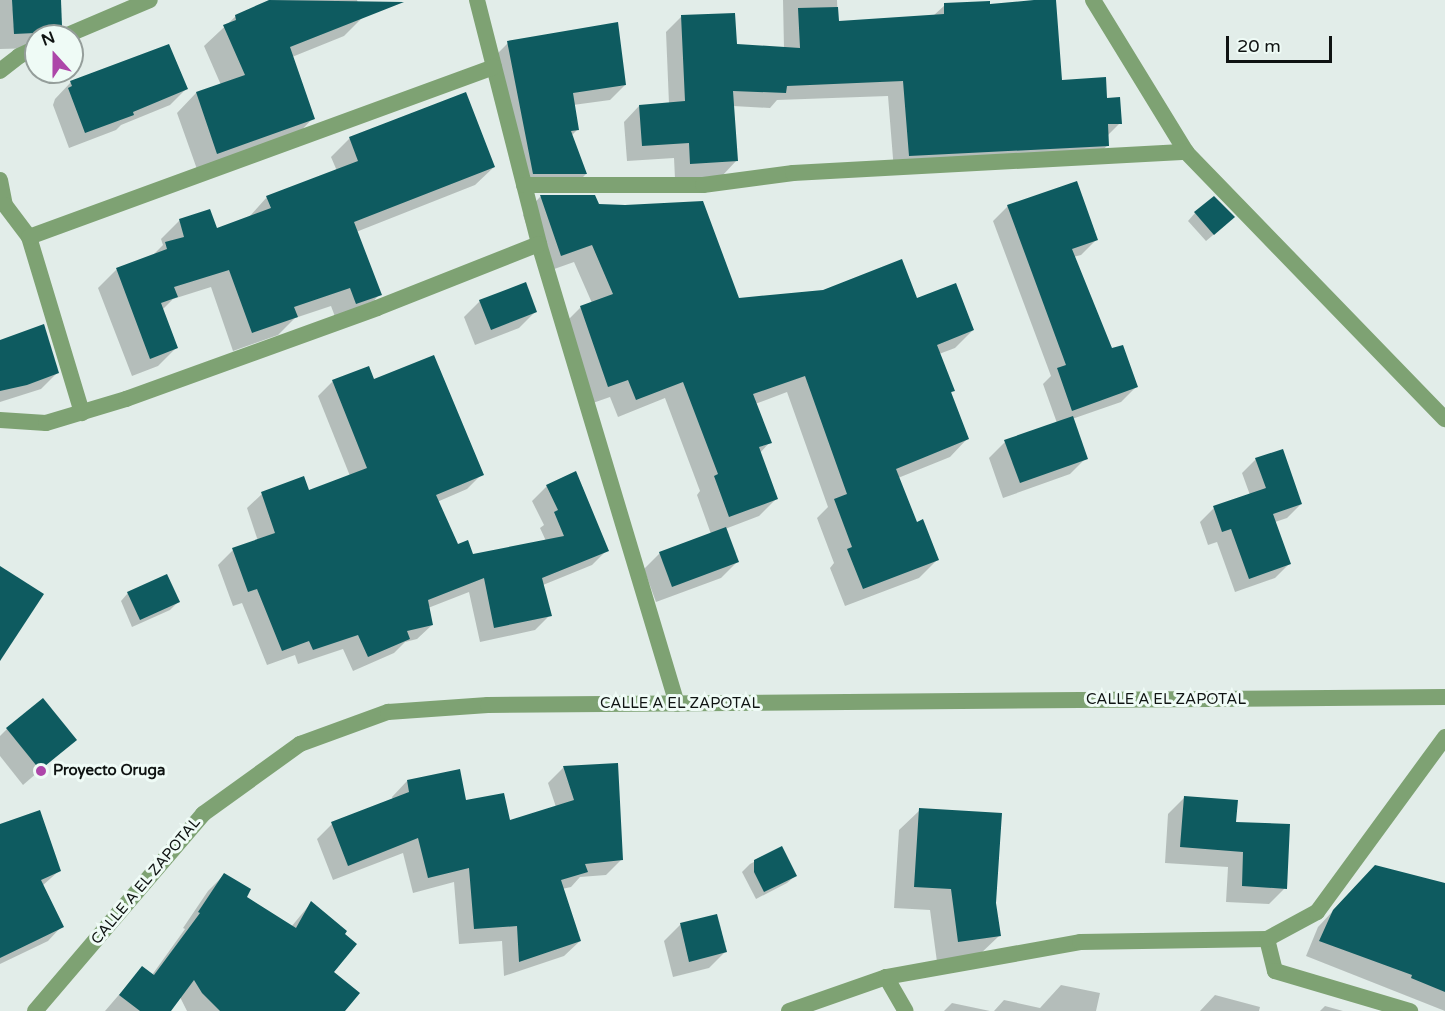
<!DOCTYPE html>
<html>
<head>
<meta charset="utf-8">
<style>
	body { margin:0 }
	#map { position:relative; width:1445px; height:1011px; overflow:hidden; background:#e2ede9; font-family:"Varela Round",sans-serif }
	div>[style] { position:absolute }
	.shadow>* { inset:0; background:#0003 }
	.building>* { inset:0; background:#0e5b60 }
	.minor>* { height:16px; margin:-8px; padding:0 8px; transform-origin:8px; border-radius:8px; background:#7ea273 }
	.tertiary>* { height:16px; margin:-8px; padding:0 8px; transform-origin:8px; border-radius:8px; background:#7ea273 }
	.dots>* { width:16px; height:16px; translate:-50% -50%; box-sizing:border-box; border:3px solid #effbf6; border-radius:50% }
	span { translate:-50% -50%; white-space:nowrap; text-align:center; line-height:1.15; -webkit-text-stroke:6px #effbf6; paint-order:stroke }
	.street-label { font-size:15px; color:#0f1312 }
	.poi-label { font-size:15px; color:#0f1312; font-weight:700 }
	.left { translate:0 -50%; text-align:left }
	.north { position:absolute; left:24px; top:24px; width:60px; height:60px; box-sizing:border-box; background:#effbf6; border:2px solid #959e9b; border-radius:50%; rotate:339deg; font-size:16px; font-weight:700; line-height:24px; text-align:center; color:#0f1312 }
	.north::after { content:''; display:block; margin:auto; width:21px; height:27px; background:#ad46a9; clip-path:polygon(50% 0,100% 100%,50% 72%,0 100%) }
	.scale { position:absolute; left:1226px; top:36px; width:106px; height:27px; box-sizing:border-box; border:3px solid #0f1312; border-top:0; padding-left:8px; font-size:18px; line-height:21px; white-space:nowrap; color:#0f1312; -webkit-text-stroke:4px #effbf6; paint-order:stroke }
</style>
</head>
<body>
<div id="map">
	<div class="shadow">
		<i style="clip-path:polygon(0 0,60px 0,61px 25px,50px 36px,36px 36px,36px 48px,0 49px)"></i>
		<i style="clip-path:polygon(273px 0,357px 0,363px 17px,344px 36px,292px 57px,313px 118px,294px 138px,198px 172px,177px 113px,196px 93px,221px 85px,204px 46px,236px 16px)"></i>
		<i style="clip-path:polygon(783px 0,837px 0,838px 23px,933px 16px,945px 5px,988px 5px,1054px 0,1061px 81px,1105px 99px,1120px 123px,1107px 136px,1108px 145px,1092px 160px,894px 171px,888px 96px,777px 100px,770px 108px,733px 106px,737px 160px,722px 176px,675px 179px,674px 158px,627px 161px,624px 122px,639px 106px,669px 104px,666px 32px,682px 16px,735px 46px,784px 49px)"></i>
		<i style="clip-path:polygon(508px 43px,625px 85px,610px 100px,573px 105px,577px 130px,571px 136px,586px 174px,571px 189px,518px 189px,493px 58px)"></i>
		<i style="clip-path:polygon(71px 82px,186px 89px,170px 105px,121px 125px,116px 130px,69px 148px,53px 105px,55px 99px)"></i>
		<i style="clip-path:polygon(350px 138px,494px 167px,475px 185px,356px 232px,380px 294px,362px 313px,337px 322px,331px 306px,295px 318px,278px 335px,233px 351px,211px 287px,173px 299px,162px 310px,176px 348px,158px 366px,132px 376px,98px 288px,116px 270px,153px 255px,163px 245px,161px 239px,180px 220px,216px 230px,249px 217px,267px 197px,337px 171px,331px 157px)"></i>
		<i style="clip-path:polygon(540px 197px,594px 197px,598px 206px,738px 300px,916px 299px,973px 330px,955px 348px,939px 354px,954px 390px,950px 394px,967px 439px,950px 457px,898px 478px,916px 524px,937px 560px,919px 578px,845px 606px,830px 568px,834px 563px,817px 518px,828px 507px,787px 392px,755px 404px,770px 442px,760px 453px,777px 498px,759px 516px,725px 529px,737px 562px,721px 578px,656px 602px,644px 569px,660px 553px,711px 534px,697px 495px,700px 491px,665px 398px,618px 417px,610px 397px,590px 404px,563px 325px,581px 307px,592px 303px,574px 262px,543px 273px,523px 215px)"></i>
		<i style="clip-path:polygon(1008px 206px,1096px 240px,1081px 255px,1073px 257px,1111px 350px,1136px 387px,1121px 402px,1072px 419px,1086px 458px,1070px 474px,1003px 498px,989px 458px,1005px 442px,1057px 423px,1043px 384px,1051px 376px,993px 221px)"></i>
		<i style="clip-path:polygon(1195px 213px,1225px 225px,1206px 241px,1188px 221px)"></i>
		<i style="clip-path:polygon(480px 301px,535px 312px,519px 328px,475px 345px,464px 317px)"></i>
		<i style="clip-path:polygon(0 342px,57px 373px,41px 389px,0 402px)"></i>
		<i style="clip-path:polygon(333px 381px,373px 381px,482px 474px,467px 489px,437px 502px,457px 546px,472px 556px,546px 541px,540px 528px,544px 525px,532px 501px,547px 486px,607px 550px,592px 565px,543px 585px,550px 615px,535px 630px,480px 642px,469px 592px,428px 608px,432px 625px,417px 639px,405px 642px,394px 653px,353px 671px,343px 649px,298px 664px,295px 655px,267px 665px,242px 603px,233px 606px,218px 565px,233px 550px,258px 541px,247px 508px,262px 494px,308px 492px,350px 476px,318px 396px)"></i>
		<i style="clip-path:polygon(1256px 459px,1301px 504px,1287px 518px,1275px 522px,1289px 564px,1275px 578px,1235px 592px,1217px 542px,1208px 545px,1200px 522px,1214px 508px,1250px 495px,1242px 473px)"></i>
		<i style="clip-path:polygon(128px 593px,178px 602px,170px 610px,132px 627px,121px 601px)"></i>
		<i style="clip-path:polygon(7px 729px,75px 740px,23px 785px,0 756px,0 736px)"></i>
		<i style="clip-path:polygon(564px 767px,622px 859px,606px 875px,580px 877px,571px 887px,562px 889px,580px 941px,564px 956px,504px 976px,502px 941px,459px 944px,454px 882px,413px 893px,403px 853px,333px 880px,317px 839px,332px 824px,393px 800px,392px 797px,407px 781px,465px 802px,508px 822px,556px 807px,548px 783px)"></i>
		<i style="clip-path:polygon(1184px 798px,1234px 824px,1285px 888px,1269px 904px,1226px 902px,1228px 867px,1165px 863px,1168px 814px)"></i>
		<i style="clip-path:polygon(920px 810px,999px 936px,978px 956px,937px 962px,930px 910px,894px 908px,899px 830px)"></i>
		<i style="clip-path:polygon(0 825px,60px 870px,42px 886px,62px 926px,48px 941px,0 964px)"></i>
		<i style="clip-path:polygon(781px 848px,795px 876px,787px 883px,756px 899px,742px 872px,750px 864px)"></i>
		<i style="clip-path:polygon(224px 875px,245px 897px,291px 927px,311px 903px,343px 1011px,187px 1011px,180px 997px,169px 1011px,105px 1011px,142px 968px,152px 975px,185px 929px,183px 928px,208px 891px)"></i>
		<i style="clip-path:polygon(1360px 882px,1445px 884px,1445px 1011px,1306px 956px,1318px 927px)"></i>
		<i style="clip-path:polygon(716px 916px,725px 952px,709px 968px,673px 977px,664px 941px,680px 925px)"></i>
		<i style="clip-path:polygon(1061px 985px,1100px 993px,1096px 1011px,994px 1011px,1004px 1000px,1040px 1008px)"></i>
		<i style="clip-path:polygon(1215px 995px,1260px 1007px,1259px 1011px,1200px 1011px)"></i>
		<i style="clip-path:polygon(952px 1003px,990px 1011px,944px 1011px)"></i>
		<i style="clip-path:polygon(1325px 1006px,1343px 1011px,1320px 1011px)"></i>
	</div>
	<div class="building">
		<i style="clip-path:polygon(12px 0,61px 0,62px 26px,56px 32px,14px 34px)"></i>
		<i style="clip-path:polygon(269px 0,404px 2px,290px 47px,315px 119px,217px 154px,196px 92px,245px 75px,223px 25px,236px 20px,235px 15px)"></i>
		<i style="clip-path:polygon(1034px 0,1056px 0,1062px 80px,1106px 77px,1107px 98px,1120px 97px,1122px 124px,1108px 124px,1109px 146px,909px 156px,903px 81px,787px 86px,786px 93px,733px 91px,738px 161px,690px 164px,689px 143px,642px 146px,639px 105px,685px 101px,681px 15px,735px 13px,737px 44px,800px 48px,798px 8px,838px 7px,839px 21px,944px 14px,944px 3px,990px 1px,990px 4px)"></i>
		<i style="clip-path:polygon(618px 22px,626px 85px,573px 93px,579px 130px,571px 131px,587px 174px,533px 174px,507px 41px)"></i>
		<i style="clip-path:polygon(169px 44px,188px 89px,133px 112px,134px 115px,85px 133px,68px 88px,72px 86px,70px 81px)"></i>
		<i style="clip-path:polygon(466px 92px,495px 167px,354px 222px,382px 295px,356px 304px,350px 288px,294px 307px,298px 317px,252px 333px,229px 270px,174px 287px,178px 297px,161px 303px,178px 348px,150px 359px,116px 268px,167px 249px,165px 242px,184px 237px,179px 219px,210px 209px,217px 228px,271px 208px,266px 196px,358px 161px,349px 137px)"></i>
		<i style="clip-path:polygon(1077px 181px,1098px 240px,1072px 249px,1112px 348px,1123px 345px,1138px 387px,1072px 411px,1057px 368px,1066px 365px,1007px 205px)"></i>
		<i style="clip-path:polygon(540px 195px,595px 195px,599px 204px,625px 205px,703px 201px,739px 298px,823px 290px,902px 259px,917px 298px,956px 283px,974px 330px,937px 345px,955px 391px,951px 392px,969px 439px,896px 469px,917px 522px,923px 519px,939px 560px,863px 589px,847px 549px,852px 547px,834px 499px,847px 494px,805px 376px,753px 394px,772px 443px,759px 447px,778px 499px,729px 517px,714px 476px,718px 474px,683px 382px,636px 400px,628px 380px,608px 387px,580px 306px,613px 294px,592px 245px,561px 256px)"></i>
		<i style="clip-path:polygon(1214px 196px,1235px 217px,1214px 235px,1194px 212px)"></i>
		<i style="clip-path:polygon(526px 282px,537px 312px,491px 330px,479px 300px)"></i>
		<i style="clip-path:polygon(44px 324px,59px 373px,27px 385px,0 391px,0 340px)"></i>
		<i style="clip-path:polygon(434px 355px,484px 475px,436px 495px,458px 544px,468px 540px,473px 554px,564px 536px,554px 512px,558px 510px,546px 485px,576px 471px,609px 551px,542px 578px,552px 616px,494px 628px,484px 578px,428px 600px,433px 625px,407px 631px,410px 639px,368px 657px,358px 635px,313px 650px,309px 641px,282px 651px,257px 589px,248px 592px,232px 548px,275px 533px,261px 492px,304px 476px,309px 490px,367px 468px,332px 380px,369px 366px,374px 379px)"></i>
		<i style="clip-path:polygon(1073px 416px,1088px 459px,1020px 483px,1004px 440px)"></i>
		<i style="clip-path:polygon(1283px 449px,1302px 504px,1273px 514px,1291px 564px,1249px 579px,1231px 529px,1222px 532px,1213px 506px,1266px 488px,1255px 458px)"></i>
		<i style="clip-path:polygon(726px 527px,739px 562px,672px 587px,659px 552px)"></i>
		<i style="clip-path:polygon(0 566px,44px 594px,0 661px)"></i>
		<i style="clip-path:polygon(167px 574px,180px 602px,140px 620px,127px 592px)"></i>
		<i style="clip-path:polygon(43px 698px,77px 740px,40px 770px,6px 728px)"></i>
		<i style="clip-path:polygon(618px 763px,623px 860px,585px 864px,588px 872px,561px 880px,581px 941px,519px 962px,517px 926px,474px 929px,469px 868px,428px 878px,418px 838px,348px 866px,331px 822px,409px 792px,407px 780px,460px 769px,466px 800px,504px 793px,510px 820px,574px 800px,563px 766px)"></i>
		<i style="clip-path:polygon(1184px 796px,1238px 800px,1236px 822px,1290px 824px,1287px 889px,1242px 886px,1243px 852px,1180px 847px)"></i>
		<i style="clip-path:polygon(919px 808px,1002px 813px,996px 903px,1001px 936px,958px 942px,951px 889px,914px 887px)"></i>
		<i style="clip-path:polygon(40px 810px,61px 871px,41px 880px,64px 927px,0 958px,0 824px)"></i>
		<i style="clip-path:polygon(782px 846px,797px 876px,764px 892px,754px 872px,754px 860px)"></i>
		<i style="clip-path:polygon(1375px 865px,1445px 883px,1445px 992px,1411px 978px,1412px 975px,1319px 941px,1333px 910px)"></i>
		<i style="clip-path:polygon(224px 873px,251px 889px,247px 897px,296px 928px,311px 901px,347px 931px,345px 934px,357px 944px,334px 972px,360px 993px,345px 1011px,220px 1011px,202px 993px,194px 980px,171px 1011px,140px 1011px,119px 995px,142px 966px,154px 975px,200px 913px,198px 912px)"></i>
		<i style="clip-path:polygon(717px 914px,727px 952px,689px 962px,680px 923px)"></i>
	</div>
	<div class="minor">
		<i style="left:477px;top:0;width:252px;rotate:75.7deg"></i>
		<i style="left:539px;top:244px;width:480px;rotate:73.3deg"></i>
		<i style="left:1093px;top:0;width:178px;rotate:58.5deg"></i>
		<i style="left:1186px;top:152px;width:372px;rotate:45.9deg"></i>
		<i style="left:65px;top:36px;width:92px;rotate:-23deg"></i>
		<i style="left:0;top:71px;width:24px;rotate:-38deg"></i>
		<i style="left:19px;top:56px;width:19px;rotate:-25deg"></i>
		<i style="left:0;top:180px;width:25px;rotate:79deg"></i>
		<i style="left:5px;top:205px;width:40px;rotate:53deg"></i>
		<i style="left:29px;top:237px;width:184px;rotate:73.2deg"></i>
		<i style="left:524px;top:185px;width:179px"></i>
		<i style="left:703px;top:185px;width:91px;rotate:-7.6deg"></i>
		<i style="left:793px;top:173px;width:394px;rotate:-3.1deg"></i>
		<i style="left:29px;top:237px;width:495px;rotate:-20.1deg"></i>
		<i style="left:0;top:420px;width:46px;rotate:3.7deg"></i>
		<i style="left:46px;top:423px;width:84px;rotate:-16.7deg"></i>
		<i style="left:126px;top:399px;width:267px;rotate:-19.9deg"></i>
		<i style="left:377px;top:308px;width:174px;rotate:-21.6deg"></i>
		<i style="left:1267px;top:939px;width:33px;rotate:76deg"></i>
		<i style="left:1275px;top:971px;width:141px;rotate:16.5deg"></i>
		<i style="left:886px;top:977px;width:39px;rotate:60deg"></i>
		<i style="left:789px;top:1011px;width:103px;rotate:-19.3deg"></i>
		<i style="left:886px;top:977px;width:197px;rotate:-10.2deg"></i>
		<i style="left:1080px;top:942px;width:187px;rotate:-0.9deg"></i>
		<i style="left:1267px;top:939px;width:57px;rotate:-28.4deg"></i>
		<i style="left:1317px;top:912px;width:217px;rotate:-53.8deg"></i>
	</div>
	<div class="tertiary">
		<i style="left:35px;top:1011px;width:259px;rotate:-49.5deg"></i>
		<i style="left:203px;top:814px;width:120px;rotate:-35.8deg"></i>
		<i style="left:300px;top:744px;width:94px;rotate:-20deg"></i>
		<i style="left:388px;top:712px;width:100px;rotate:-4deg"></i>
		<i style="left:488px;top:705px;width:957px;rotate:-0.48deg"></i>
	</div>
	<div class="dots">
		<i style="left:41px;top:771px;background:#ad46a9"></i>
	</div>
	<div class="street-label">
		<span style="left:1166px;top:700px">CALLE A EL ZAPOTAL</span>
		<span style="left:680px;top:704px">CALLE A EL ZAPOTAL</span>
		<span style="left:146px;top:881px;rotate:-50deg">CALLE A EL ZAPOTAL</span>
	</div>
	<div class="poi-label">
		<span class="left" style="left:53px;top:771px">Proyecto Oruga</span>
	</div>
	<div class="north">N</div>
	<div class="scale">20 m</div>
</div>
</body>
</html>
